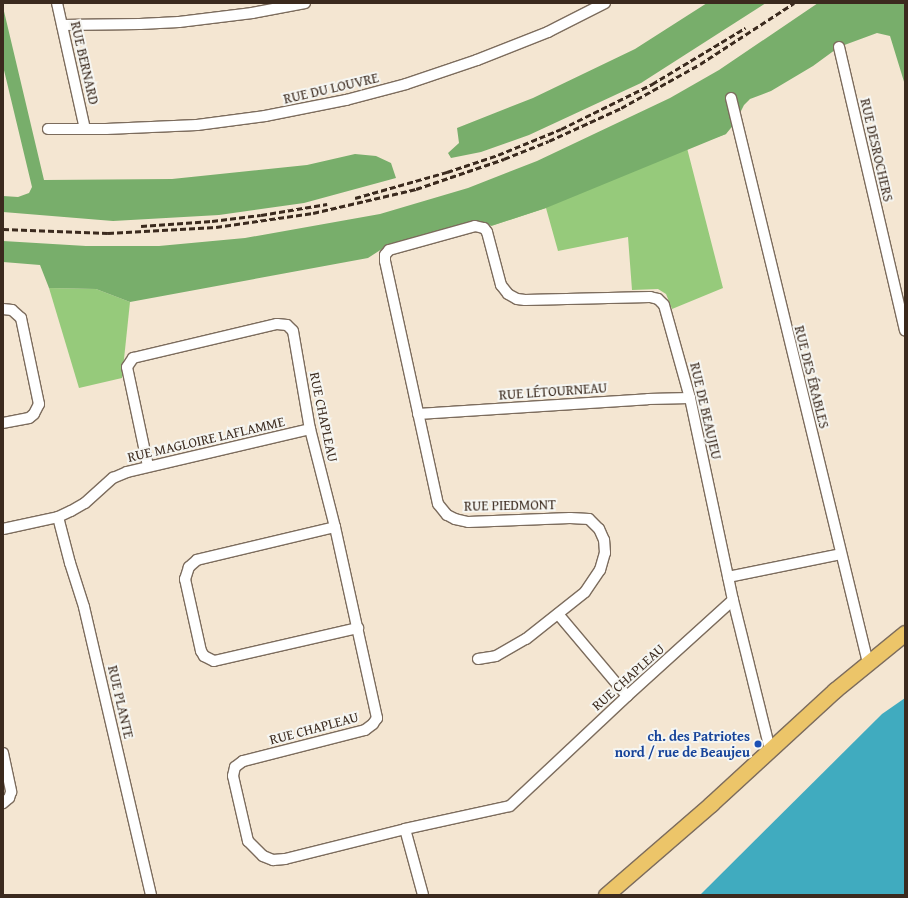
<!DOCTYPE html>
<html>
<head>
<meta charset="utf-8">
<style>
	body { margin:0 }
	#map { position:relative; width:908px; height:898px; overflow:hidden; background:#f4e6d2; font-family:"Gentium Book Plus",serif }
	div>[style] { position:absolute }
	.green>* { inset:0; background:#96ca7b }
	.forest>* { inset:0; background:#78ae6b }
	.water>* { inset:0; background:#40abbf }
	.roads { filter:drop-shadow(1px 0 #7c6c5d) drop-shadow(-1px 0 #7c6c5d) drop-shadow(0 1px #7c6c5d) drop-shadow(0 -1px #7c6c5d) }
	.minor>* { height:10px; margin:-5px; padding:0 5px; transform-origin:5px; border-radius:5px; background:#fff }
	.primary>* { height:15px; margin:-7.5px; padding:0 7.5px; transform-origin:7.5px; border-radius:7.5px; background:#ecc569 }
	.rail>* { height:2.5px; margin-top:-1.25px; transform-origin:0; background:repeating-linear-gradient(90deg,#3b2a1e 0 6px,transparent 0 9px) }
	.dots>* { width:11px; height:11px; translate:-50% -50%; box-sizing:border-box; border:2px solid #f6f6f2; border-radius:50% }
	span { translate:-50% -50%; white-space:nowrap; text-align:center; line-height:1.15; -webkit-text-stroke:4px #f6f6f2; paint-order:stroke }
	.street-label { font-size:14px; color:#3b2a1e }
	.transit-label { font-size:14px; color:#164399; font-weight:700 }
	.right { translate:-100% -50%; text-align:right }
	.frame { position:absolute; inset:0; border:4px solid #3b2a1e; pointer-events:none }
</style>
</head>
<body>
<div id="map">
	<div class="green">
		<i style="clip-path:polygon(730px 81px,726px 134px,687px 148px,723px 288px,672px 309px,666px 294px,658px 289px,632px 290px,628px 237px,558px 251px,546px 208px,491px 226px)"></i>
		<i style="clip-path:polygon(49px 288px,96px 289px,130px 302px,122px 378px,79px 388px)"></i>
	</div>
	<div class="forest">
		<i style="clip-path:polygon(707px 3px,766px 3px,641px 83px,529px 135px,481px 152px,451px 158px,448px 153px,459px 143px,457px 128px,533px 98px,635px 49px)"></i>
		<i style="clip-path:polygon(818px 3px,905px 3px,905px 85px,890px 36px,877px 33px,839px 47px,813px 66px,771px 91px,750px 99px,744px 105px,735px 123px,726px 134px,546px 208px,491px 226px,488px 224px,474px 221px,385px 247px,368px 258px,130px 302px,96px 289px,49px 288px,40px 265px,3px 262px,3px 241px,86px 246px,159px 246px,245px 238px,380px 214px,468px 188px,537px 161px,670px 98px,719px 70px)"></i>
		<i style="clip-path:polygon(3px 7px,44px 180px,172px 179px,307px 165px,355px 154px,376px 156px,391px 163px,396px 178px,304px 203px,219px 215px,113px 221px,3px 212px,3px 196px,18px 197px,29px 193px,32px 187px,3px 66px)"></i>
	</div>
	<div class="water">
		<i style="clip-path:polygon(905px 698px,905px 895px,700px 895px,882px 714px)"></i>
	</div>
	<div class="roads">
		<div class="minor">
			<i style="left:57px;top:3px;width:129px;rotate:77.5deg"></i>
			<i style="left:62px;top:25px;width:78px;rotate:-0.7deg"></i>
			<i style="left:140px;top:24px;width:39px;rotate:-3deg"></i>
			<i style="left:179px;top:22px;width:74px;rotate:-7deg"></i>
			<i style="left:252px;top:13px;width:54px;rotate:-10.7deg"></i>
			<i style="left:839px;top:47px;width:291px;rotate:76.9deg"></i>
			<i style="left:731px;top:98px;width:581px;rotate:76.37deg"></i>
			<i style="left:48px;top:129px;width:58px"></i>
			<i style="left:106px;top:129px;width:91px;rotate:-2.5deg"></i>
			<i style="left:197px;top:125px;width:69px;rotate:-7.5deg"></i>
			<i style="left:265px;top:116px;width:83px;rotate:-11.2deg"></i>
			<i style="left:346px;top:100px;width:62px;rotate:-14.9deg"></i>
			<i style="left:406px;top:84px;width:75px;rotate:-18.7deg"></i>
			<i style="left:477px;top:60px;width:76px;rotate:-21.5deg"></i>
			<i style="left:548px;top:32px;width:64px;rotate:-27deg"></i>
			<i style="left:3px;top:309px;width:9px;rotate:6deg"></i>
			<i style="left:12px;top:310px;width:12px;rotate:42deg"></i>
			<i style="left:21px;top:318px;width:88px;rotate:78.2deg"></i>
			<i style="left:39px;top:404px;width:11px;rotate:117deg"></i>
			<i style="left:34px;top:414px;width:6px;rotate:141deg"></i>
			<i style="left:29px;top:418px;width:26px;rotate:169deg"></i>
			<i style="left:418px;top:414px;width:230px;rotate:-3.7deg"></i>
			<i style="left:648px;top:399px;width:42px;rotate:-1.4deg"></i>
			<i style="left:148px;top:466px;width:101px;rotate:-102deg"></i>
			<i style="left:127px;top:367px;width:11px;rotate:-56deg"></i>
			<i style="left:133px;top:358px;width:148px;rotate:-13.3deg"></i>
			<i style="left:277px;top:324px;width:10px;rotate:6deg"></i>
			<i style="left:287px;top:325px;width:8px;rotate:45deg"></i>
			<i style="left:293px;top:331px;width:99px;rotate:80.2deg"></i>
			<i style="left:310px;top:429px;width:101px;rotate:75.7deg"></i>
			<i style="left:335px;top:527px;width:196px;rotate:77.6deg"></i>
			<i style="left:377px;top:718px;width:7px;rotate:124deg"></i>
			<i style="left:373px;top:724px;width:10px;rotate:143deg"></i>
			<i style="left:365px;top:730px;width:126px;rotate:165.7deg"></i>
			<i style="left:243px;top:761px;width:10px;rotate:143deg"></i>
			<i style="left:235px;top:767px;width:9px;rotate:103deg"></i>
			<i style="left:233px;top:776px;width:67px;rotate:77deg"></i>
			<i style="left:248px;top:841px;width:21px;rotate:45deg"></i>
			<i style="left:263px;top:856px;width:11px;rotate:22deg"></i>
			<i style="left:273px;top:860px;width:12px;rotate:-5deg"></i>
			<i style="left:285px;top:859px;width:124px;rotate:-14deg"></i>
			<i style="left:405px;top:829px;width:107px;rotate:-12.4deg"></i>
			<i style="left:510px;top:806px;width:161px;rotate:-43.2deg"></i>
			<i style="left:627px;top:696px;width:143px;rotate:-42.2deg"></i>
			<i style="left:58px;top:517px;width:48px;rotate:75.4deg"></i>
			<i style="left:70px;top:563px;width:46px;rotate:72.3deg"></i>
			<i style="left:84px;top:607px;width:296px;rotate:76.9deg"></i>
			<i style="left:335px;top:527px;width:142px;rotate:166.6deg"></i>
			<i style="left:197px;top:560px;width:11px;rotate:139deg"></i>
			<i style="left:189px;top:567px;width:13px;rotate:108deg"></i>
			<i style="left:185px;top:579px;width:74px;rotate:77.5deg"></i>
			<i style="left:201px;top:651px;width:6px;rotate:59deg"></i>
			<i style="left:204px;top:656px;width:11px;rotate:27deg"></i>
			<i style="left:214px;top:661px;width:148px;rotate:-12.9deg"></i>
			<i style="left:3px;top:529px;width:56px;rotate:-12.3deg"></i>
			<i style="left:58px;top:517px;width:14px;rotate:-25deg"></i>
			<i style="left:71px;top:511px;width:16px;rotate:-30deg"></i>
			<i style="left:85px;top:503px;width:38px;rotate:-42deg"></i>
			<i style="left:113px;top:478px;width:15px;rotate:-23deg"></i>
			<i style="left:127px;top:472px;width:188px;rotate:-13.2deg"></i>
			<i style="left:728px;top:577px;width:115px;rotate:-11.5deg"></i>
			<i style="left:558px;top:614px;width:107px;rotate:49.9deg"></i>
			<i style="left:478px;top:659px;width:18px;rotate:-9deg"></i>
			<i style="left:496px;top:656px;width:34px;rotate:-30deg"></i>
			<i style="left:526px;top:639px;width:75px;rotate:-38.5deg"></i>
			<i style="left:585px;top:592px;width:27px;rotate:-56deg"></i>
			<i style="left:600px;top:570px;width:18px;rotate:-74deg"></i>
			<i style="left:605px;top:553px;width:13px;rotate:-94deg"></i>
			<i style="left:604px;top:540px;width:12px;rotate:-114deg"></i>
			<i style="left:599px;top:529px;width:14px;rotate:-135deg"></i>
			<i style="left:589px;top:519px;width:19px;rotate:-177deg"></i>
			<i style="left:570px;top:518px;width:102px;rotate:177.8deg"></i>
			<i style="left:468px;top:522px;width:13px;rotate:-167deg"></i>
			<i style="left:455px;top:519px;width:9px;rotate:-153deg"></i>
			<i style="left:447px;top:515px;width:14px;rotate:-129deg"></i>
			<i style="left:438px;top:504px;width:249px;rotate:-102.3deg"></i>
			<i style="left:385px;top:261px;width:6px;rotate:-90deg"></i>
			<i style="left:385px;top:255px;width:6px;rotate:-51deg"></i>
			<i style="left:389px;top:250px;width:89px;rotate:-15.6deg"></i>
			<i style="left:475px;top:226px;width:9px;rotate:13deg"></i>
			<i style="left:484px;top:228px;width:5px;rotate:53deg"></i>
			<i style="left:487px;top:232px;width:55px;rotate:75.2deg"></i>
			<i style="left:501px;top:285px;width:11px;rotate:52deg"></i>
			<i style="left:508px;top:294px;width:10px;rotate:29deg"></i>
			<i style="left:517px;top:299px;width:8px;rotate:7deg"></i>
			<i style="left:525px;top:300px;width:125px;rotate:-1.4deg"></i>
			<i style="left:650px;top:297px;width:8px;rotate:14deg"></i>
			<i style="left:658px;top:299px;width:8px;rotate:45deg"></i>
			<i style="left:664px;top:305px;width:97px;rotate:74.4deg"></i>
			<i style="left:690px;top:398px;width:207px;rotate:78deg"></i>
			<i style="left:733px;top:600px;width:154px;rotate:76.1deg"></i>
			<i style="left:3px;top:753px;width:40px;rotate:78deg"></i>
			<i style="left:11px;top:792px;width:6px;rotate:108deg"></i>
			<i style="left:9px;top:798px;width:8px;rotate:140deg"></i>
			<i style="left:405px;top:829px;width:68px;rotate:74.7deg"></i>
		</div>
		<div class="primary">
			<i style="left:606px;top:895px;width:139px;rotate:-40.9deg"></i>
			<i style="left:711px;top:804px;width:168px;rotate:-42.6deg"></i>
			<i style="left:835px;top:690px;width:90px;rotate:-39.2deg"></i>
		</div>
	</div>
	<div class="rail">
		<i style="left:355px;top:198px;width:96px;rotate:-15.8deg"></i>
		<i style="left:447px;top:172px;width:54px;rotate:-18.4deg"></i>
		<i style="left:498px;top:155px;width:68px;rotate:-22.4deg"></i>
		<i style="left:561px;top:129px;width:102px;rotate:-26.3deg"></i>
		<i style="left:652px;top:84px;width:109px;rotate:-31.1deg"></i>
		<i style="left:141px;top:226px;width:71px;rotate:-4deg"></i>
		<i style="left:212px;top:221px;width:49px;rotate:-7deg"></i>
		<i style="left:261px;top:215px;width:67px;rotate:-9.5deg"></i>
		<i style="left:3px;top:229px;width:105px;rotate:2.2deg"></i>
		<i style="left:108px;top:233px;width:108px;rotate:-3.2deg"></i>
		<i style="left:216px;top:227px;width:98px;rotate:-8.2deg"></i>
		<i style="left:313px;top:213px;width:106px;rotate:-13.1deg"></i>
		<i style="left:416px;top:189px;width:93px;rotate:-18.8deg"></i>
		<i style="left:504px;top:159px;width:48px;rotate:-21.8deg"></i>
		<i style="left:549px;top:141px;width:79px;rotate:-24.6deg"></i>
		<i style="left:621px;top:108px;width:90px;rotate:-29.1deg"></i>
		<i style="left:700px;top:64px;width:112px;rotate:-33deg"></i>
	</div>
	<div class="dots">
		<i style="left:758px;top:744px;background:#1a4fb4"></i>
	</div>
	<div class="street-label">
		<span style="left:85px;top:63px;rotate:77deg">RUE BERNARD</span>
		<span style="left:331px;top:88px;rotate:-13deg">RUE DU LOUVRE</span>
		<span style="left:877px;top:150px;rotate:77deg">RUE DESROCHERS</span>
		<span style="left:812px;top:377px;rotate:76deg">RUE DES ÉRABLES</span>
		<span style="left:553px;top:391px;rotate:-4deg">RUE LÉTOURNEAU</span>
		<span style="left:706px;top:411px;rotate:77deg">RUE DE BEAUJEU</span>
		<span style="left:324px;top:417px;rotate:78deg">RUE CHAPLEAU</span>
		<span style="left:206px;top:439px;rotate:-13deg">RUE MAGLOIRE LAFLAMME</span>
		<span style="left:510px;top:505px;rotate:-1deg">RUE PIEDMONT</span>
		<span style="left:628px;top:677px;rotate:-42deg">RUE CHAPLEAU</span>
		<span style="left:121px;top:702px;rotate:77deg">RUE PLANTE</span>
		<span style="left:314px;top:728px;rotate:-15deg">RUE CHAPLEAU</span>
	</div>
	<div class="transit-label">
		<span class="right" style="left:750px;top:744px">ch. des Patriotes<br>nord / rue de Beaujeu</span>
	</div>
	<div class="frame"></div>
</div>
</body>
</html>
